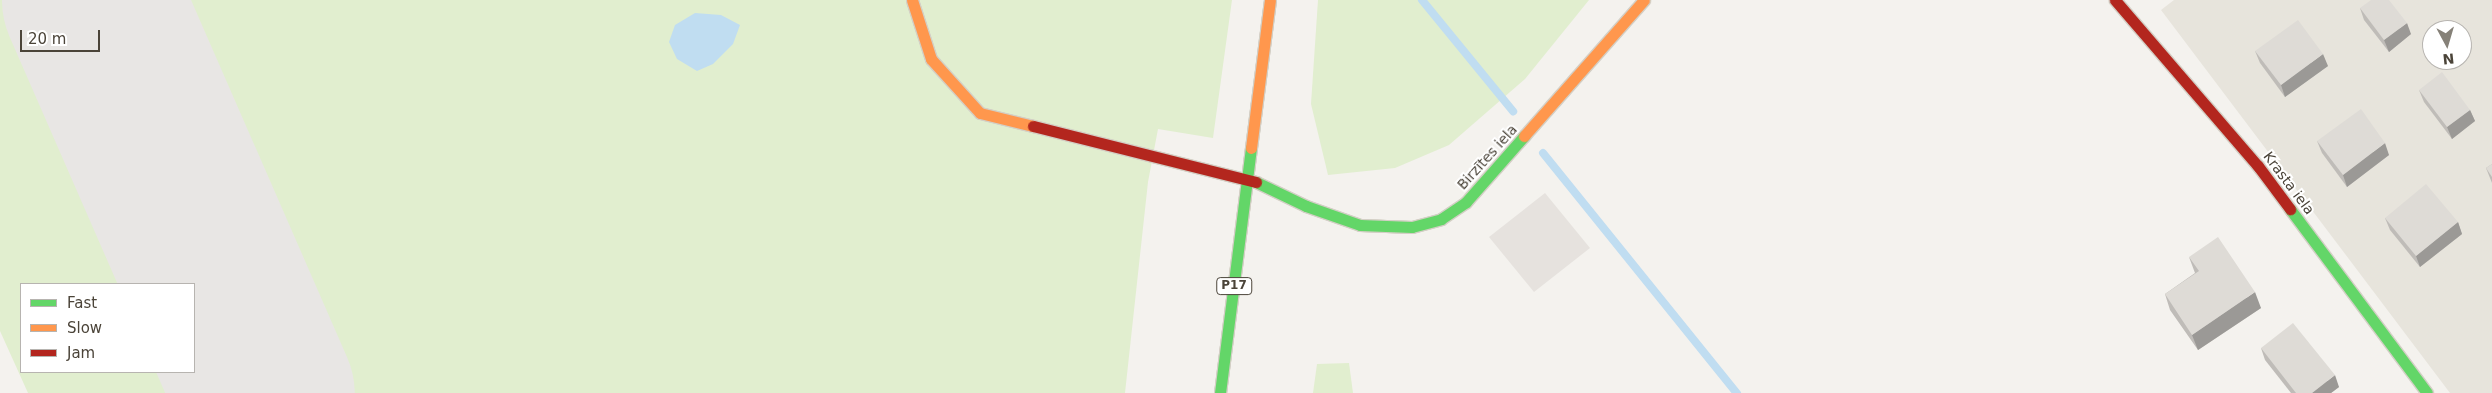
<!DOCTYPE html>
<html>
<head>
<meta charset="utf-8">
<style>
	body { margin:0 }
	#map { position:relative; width:2492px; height:393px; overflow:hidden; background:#f4f2ee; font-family:"DejaVu Sans",sans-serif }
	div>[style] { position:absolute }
	.residential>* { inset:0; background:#e7e4dc }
	.industrial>* { inset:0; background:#e6e2de }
	.green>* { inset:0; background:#e1eecf }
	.water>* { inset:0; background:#c0ddf1 }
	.stream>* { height:8px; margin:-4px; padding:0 4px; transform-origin:4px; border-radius:4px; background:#c0ddf1 }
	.runway>* { height:181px; margin:-90.5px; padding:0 90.5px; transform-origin:90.5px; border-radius:90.5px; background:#e8e6e4 }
	.roads { filter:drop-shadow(1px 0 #d3cfc5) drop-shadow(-1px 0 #d3cfc5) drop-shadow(0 1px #d3cfc5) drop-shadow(0 -1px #d3cfc5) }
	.fast>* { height:11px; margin:-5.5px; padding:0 5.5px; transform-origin:5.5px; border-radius:5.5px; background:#63d668 }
	.slow>* { height:11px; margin:-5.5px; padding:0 5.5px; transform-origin:5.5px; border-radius:5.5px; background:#ff974d }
	.jam>* { height:11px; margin:-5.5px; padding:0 5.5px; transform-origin:5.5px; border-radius:5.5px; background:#b3261e }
	.wall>* { inset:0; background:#bfbcb8 }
	.shaded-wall>* { inset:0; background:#9b9996 }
	.building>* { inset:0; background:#dedbd6 }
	span { translate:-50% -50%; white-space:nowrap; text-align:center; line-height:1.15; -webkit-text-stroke:4px #fff; paint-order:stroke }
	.shield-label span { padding:1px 4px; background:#fff; border:1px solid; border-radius:4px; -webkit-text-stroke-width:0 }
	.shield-label { font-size:12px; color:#4b4439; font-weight:700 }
	.street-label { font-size:14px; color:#4b4439 }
	.legend { position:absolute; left:20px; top:283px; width:175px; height:90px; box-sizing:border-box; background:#fff; border:1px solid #b7b4b0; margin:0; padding:6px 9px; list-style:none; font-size:15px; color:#4b4439 }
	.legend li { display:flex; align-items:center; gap:10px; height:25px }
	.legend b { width:25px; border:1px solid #b7b4b0 }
	.north { position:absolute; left:2422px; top:20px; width:50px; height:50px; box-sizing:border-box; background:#fff; border:1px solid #b7b4b0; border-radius:50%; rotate:174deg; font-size:14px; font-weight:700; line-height:20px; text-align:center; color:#4b4439 }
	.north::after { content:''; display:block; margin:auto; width:18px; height:22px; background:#868178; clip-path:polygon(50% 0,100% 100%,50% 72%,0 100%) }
	.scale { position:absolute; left:20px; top:30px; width:80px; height:22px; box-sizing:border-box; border:2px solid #4b4439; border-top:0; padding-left:6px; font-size:15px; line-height:18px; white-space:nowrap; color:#4b4439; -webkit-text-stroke:4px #fff; paint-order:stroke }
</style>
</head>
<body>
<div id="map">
	<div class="residential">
		<i style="clip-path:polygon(evenodd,2174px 0,2492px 0,2492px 393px,2450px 393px,2161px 10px,2174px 0,2432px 30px,2462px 30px,2462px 60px,2432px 60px,2432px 30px)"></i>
	</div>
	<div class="industrial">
		<i style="clip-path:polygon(1545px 193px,1590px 248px,1534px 292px,1489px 237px)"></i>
	</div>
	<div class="green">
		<i style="clip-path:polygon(evenodd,0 0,1232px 0,1213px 138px,1158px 129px,1148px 182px,1125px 393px,28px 393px,0 331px,0 0,21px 284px,194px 284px,194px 372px,21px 372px,21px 284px)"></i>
		<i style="clip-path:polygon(1318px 0,1589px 0,1525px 79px,1449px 145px,1395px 168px,1328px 175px,1311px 104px)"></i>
		<i style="clip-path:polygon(1349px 363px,1353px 393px,1313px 393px,1317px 364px)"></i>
	</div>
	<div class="water">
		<i style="clip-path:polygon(695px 13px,721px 15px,740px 25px,733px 44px,713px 64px,697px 71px,677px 59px,669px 42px,675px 25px)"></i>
	</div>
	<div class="stream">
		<i style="left:1422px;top:0;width:144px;rotate:50.7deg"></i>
		<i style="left:1543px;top:153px;width:309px;rotate:51.1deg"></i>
	</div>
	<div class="runway">
		<i style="left:92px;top:0;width:429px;rotate:66.4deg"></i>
	</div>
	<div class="roads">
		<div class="fast">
			<i style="left:1256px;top:182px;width:55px;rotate:25.6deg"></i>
			<i style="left:1306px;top:206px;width:57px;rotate:19.4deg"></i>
			<i style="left:1360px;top:225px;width:52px;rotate:2.2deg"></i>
			<i style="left:1412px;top:227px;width:30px;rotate:-15deg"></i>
			<i style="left:1441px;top:219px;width:30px;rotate:-34deg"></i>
			<i style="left:1466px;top:202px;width:88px;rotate:-48.7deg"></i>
			<i style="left:2290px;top:209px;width:229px;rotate:53.3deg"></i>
			<i style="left:1220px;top:393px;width:247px;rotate:-82.8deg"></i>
		</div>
		<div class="slow">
			<i style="left:912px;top:0;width:62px;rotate:72.1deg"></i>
			<i style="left:931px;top:59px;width:73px;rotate:47.8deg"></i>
			<i style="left:980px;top:113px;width:55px;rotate:13.8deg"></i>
			<i style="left:1524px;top:136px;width:181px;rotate:-48.6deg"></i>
			<i style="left:1251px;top:148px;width:149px;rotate:-82.7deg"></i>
		</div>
		<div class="jam">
			<i style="left:2115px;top:0;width:219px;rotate:49.3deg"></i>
			<i style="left:2258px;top:166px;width:54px;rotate:53.3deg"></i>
			<i style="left:1033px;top:126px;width:230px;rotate:14.1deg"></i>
		</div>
	</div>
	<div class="wall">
		<i style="clip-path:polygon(2360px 8px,2411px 34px,2389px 52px,2364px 20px)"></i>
		<i style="clip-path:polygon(2255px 51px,2328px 66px,2285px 97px,2260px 63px)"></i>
		<i style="clip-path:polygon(2419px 90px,2470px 110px,2475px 121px,2452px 139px,2424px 102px)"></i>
		<i style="clip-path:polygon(2317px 141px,2389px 155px,2347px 187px,2322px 153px)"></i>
		<i style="clip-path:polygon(2492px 164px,2492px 183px,2486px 168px)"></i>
		<i style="clip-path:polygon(2385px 218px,2458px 222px,2462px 234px,2420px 267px,2390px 230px)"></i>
		<i style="clip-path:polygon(2189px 257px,2261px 308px,2198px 350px,2170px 310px,2165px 294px,2195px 273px)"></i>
		<i style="clip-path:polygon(2261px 348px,2339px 387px,2331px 393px,2291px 393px,2265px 360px)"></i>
	</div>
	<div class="shaded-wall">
		<i style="clip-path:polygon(2407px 23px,2411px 34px,2389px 52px,2384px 40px)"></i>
		<i style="clip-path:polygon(2323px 54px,2328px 66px,2285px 97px,2281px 85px)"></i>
		<i style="clip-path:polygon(2470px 110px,2475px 121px,2452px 139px,2447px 127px)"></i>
		<i style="clip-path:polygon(2385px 143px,2389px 155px,2347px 187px,2343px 175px)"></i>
		<i style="clip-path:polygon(2458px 222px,2462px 234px,2420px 267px,2416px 256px)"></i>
		<i style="clip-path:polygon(2255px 292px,2261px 308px,2198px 350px,2192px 335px)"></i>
		<i style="clip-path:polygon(2335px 375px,2339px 387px,2331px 393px,2312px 393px)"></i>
	</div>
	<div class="building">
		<i style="clip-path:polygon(2371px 0,2389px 0,2407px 23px,2384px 40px,2360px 8px)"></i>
		<i style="clip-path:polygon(2298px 20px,2323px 54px,2281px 85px,2255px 51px)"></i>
		<i style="clip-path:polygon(2442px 72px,2470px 110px,2447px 127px,2419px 90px)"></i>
		<i style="clip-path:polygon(2361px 109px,2385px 143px,2343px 175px,2317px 141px)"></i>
		<i style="clip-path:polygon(2492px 164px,2492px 177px,2486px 168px)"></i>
		<i style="clip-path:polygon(2426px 184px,2458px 222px,2416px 256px,2385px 218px)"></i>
		<i style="clip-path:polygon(2218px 237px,2255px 292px,2192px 335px,2165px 294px,2199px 271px,2189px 257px)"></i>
		<i style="clip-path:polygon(2293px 323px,2335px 375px,2312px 393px,2296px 393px,2261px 348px)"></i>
	</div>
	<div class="shield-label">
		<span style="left:1234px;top:286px">P17</span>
	</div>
	<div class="street-label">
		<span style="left:1487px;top:157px;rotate:-48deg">Birzītes iela</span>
		<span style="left:2289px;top:183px;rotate:53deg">Krasta iela</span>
	</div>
	<ul class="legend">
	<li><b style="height:6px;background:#63d668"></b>Fast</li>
	<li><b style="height:6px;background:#ff974d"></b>Slow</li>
	<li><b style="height:6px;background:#b3261e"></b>Jam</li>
	</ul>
	<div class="north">N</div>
	<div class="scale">20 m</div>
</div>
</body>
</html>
